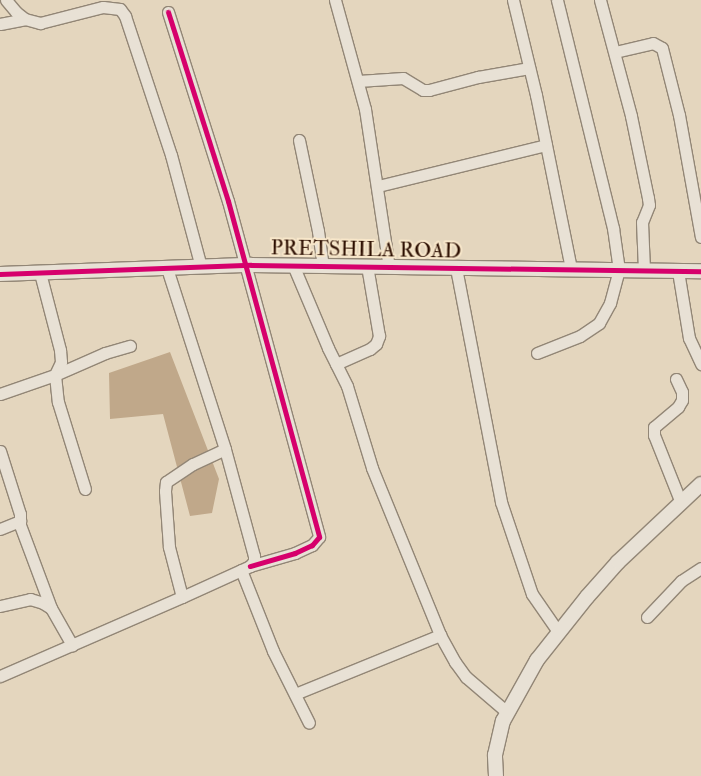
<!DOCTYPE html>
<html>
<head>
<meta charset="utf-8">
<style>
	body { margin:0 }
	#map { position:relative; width:701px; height:776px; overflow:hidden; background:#e4d6be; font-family:"IM FELL Double Pica",serif }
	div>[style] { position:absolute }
	.water>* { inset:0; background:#c0a88a }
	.roads { filter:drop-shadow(1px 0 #928676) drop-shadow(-1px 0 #928676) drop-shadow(0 1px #928676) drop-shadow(0 -1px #928676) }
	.minor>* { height:11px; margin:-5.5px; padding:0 5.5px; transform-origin:5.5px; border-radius:5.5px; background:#e8e1d5 }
	.tertiary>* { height:14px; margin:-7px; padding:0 7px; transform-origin:7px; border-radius:7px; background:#e8e1d5 }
	.cycleway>* { height:5px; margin:-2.5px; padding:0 2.5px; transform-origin:2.5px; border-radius:2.5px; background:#d6006c }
	span { translate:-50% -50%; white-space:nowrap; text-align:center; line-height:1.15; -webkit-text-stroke:4px #f8e7ca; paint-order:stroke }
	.street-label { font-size:21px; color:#2c0e00 }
</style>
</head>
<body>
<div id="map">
	<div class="water">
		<i style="clip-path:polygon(170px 352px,219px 479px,212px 513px,190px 516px,163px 414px,110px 419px,109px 373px)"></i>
	</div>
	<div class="roads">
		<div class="minor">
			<i style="left:6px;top:0;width:16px;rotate:50deg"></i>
			<i style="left:16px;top:12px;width:11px;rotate:38deg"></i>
			<i style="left:25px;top:19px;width:16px;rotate:15deg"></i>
			<i style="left:40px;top:23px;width:65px;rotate:-14.3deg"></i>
			<i style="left:103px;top:7px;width:17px;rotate:7deg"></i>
			<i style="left:120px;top:9px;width:9px;rotate:54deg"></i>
			<i style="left:125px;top:16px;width:146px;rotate:71.7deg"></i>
			<i style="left:171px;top:155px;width:116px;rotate:75deg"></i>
			<i style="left:335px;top:0;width:113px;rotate:74.6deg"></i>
			<i style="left:365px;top:109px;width:160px;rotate:81.4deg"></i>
			<i style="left:513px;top:0;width:98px;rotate:76.4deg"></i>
			<i style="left:536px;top:95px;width:177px;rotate:78.6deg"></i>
			<i style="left:600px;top:0;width:120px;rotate:75deg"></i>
			<i style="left:631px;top:116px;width:84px;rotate:78.3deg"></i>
			<i style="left:648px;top:198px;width:7px;rotate:82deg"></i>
			<i style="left:649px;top:205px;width:18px;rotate:112deg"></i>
			<i style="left:642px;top:222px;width:48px;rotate:87.6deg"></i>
			<i style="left:168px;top:12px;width:198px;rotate:72.4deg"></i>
			<i style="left:228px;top:201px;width:348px;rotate:74.8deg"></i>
			<i style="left:319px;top:537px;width:11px;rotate:131deg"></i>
			<i style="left:312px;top:545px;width:19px;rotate:155deg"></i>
			<i style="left:295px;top:553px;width:47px;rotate:163.9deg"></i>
			<i style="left:0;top:24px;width:25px;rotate:-11deg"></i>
			<i style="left:615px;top:52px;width:39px;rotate:-13deg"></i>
			<i style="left:653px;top:43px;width:10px;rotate:29deg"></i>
			<i style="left:662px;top:48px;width:69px;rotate:75.8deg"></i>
			<i style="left:679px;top:115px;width:124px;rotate:79.8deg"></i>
			<i style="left:358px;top:81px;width:45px;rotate:-3.8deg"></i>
			<i style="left:403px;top:78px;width:23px;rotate:31deg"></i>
			<i style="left:423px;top:90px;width:6px"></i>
			<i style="left:429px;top:90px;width:51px;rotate:-14.9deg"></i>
			<i style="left:478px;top:77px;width:52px;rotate:-10deg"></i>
			<i style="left:299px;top:140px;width:93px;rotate:78.2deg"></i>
			<i style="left:318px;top:231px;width:35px;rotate:82deg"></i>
			<i style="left:378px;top:186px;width:173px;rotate:-13.7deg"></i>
			<i style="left:293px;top:265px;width:90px;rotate:67.1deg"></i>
			<i style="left:328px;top:348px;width:42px;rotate:63.4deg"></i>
			<i style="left:347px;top:386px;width:86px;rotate:73deg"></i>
			<i style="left:372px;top:468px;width:180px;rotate:67.8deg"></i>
			<i style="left:440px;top:635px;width:31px;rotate:61deg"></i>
			<i style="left:455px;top:662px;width:19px;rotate:54deg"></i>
			<i style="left:466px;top:677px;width:55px;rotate:40.6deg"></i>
			<i style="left:456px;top:268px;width:238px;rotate:79.1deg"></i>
			<i style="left:501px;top:502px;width:97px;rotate:71.4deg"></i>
			<i style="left:532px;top:594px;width:47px;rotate:55.3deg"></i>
			<i style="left:678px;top:271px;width:68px;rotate:80.7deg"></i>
			<i style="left:689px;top:338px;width:29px;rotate:65deg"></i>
			<i style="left:40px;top:273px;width:80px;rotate:75.4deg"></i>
			<i style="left:60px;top:350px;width:12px;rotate:85deg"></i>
			<i style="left:61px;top:362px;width:14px;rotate:115deg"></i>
			<i style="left:55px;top:375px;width:27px;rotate:84deg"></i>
			<i style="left:58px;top:402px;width:91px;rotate:72.8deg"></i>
			<i style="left:537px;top:353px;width:46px;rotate:-21.6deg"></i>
			<i style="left:580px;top:336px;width:23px;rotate:-34deg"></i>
			<i style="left:599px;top:323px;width:23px;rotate:-61deg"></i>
			<i style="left:610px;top:303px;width:34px;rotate:-75deg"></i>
			<i style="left:619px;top:270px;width:42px;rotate:-98.1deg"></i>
			<i style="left:613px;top:228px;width:235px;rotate:-103.8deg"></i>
			<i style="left:336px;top:364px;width:37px;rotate:-24deg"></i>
			<i style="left:370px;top:349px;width:8px;rotate:-40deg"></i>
			<i style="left:376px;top:344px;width:9px;rotate:-69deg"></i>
			<i style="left:379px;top:336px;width:71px;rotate:-99.7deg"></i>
			<i style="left:676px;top:379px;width:14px;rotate:65deg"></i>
			<i style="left:682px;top:392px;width:8px;rotate:90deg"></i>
			<i style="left:682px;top:400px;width:8px;rotate:120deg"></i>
			<i style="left:678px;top:407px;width:31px;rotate:140deg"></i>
			<i style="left:654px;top:427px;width:8px;rotate:90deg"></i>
			<i style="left:654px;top:435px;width:73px;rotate:68.3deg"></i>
			<i style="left:0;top:394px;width:58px;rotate:-19.1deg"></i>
			<i style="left:55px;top:375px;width:55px;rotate:-23.7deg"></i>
			<i style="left:105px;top:353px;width:26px;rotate:-16deg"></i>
			<i style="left:0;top:451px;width:66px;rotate:72.4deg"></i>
			<i style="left:20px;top:514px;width:11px;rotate:90deg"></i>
			<i style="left:20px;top:525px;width:89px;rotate:69.5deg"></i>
			<i style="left:0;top:529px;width:22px;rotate:-22deg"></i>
			<i style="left:241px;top:570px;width:87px;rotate:68.4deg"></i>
			<i style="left:273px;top:651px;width:80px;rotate:63.4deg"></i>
			<i style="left:182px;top:597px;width:52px;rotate:-104.6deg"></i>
			<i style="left:169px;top:547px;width:56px;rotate:-94.1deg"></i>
			<i style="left:165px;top:491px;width:9px;rotate:-84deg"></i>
			<i style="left:166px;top:482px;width:32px;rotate:-34deg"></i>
			<i style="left:193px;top:464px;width:35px;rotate:-25deg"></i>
			<i style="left:0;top:606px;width:31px;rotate:-13deg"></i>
			<i style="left:30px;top:599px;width:14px;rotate:17deg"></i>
			<i style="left:43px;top:603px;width:9px;rotate:32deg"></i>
			<i style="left:51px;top:608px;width:43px;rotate:60.4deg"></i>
			<i style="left:647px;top:617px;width:50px;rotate:-46.6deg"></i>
			<i style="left:681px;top:581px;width:24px;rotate:-33deg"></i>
			<i style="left:0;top:676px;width:198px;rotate:-23.5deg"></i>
			<i style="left:182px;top:597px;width:75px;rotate:-24.5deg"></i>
			<i style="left:250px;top:566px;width:6px;rotate:-51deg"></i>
			<i style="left:254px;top:561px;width:5px;rotate:-90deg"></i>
			<i style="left:254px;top:556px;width:111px;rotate:-105.2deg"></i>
			<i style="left:225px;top:449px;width:190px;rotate:-107.8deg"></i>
			<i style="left:295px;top:694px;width:157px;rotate:-22.1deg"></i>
		</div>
		<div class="tertiary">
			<i style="left:0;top:274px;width:251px;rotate:-2.1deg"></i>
			<i style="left:251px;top:265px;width:450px;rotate:0.8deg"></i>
			<i style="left:496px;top:776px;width:21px;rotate:-93deg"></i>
			<i style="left:495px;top:755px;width:35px;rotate:-77deg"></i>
			<i style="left:503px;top:721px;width:70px;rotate:-60.9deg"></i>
			<i style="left:537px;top:660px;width:80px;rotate:-51.6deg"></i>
			<i style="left:587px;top:597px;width:47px;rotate:-48.5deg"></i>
			<i style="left:618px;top:562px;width:114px;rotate:-43.2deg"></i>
		</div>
	</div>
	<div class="cycleway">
		<i style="left:168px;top:12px;width:198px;rotate:72.4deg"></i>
		<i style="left:228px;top:201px;width:348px;rotate:74.8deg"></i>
		<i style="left:319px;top:537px;width:11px;rotate:131deg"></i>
		<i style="left:312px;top:545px;width:19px;rotate:155deg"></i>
		<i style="left:295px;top:553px;width:47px;rotate:163.9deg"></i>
		<i style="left:0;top:274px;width:251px;rotate:-2.1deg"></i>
		<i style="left:251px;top:265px;width:450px;rotate:0.8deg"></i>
	</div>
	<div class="street-label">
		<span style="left:366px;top:250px;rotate:1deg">PRETSHILA ROAD</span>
	</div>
</div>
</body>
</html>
